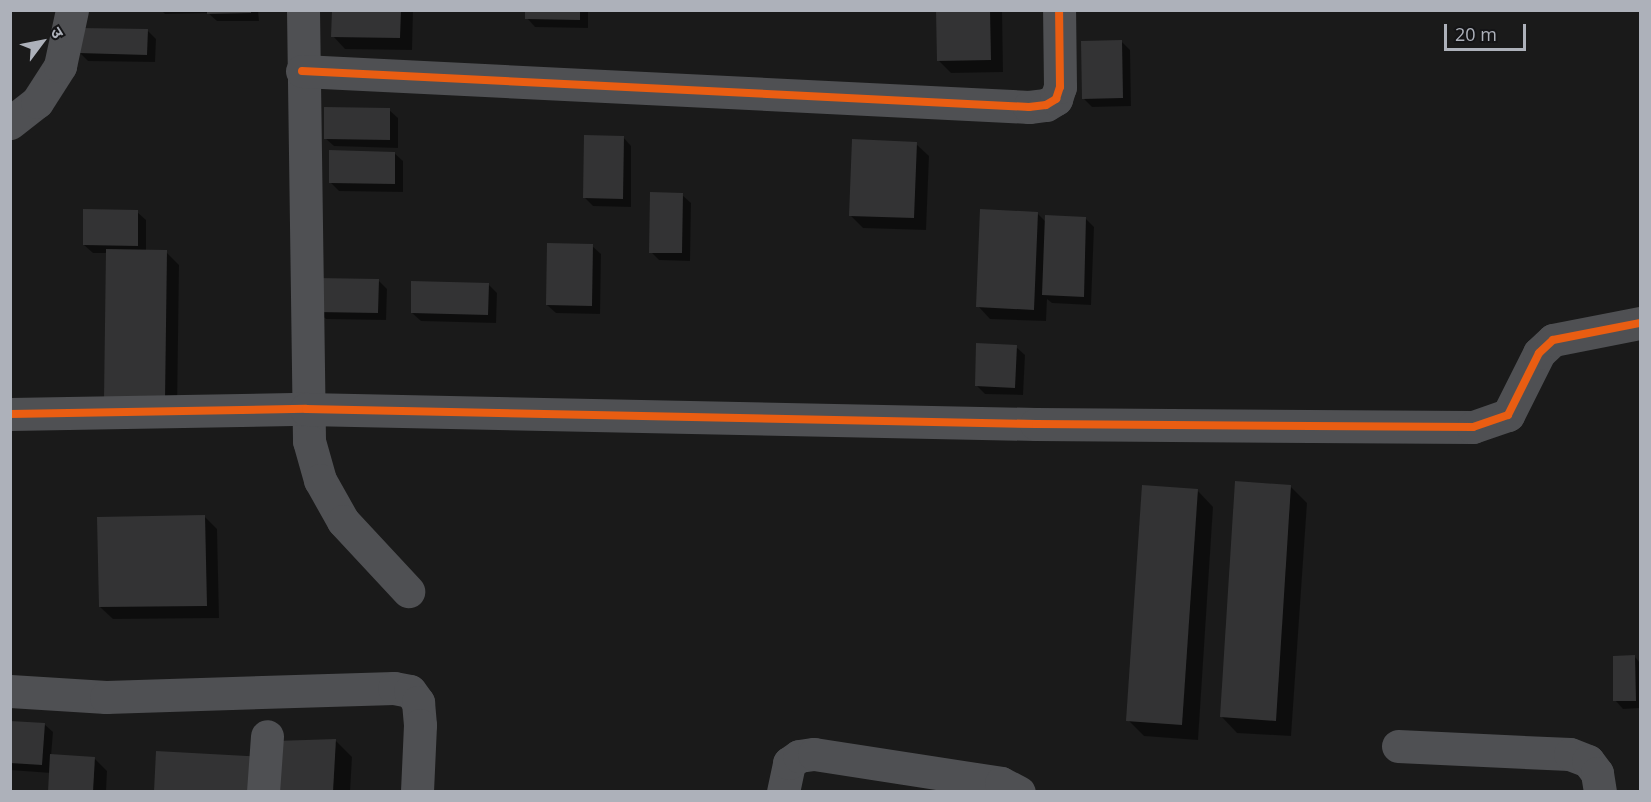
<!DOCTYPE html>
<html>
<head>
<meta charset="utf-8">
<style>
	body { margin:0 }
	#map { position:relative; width:1651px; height:802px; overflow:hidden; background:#1a1a1a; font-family:"Open Sans","Noto Sans Devanagari",sans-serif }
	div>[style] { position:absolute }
	.shadow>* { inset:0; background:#0007 }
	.building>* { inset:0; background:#333334 }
	.minor>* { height:33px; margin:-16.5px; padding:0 16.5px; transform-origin:16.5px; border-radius:16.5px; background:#4f5053 }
	.cycleway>* { height:8px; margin:-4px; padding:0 4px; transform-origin:4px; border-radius:4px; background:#e95d12 }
	span { translate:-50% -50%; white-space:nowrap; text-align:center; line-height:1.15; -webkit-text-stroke:6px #141416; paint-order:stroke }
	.frame { position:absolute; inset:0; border:12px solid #adb1ba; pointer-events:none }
	.north { position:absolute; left:12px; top:12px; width:60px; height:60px; -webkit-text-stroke:4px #141416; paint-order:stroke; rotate:58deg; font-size:16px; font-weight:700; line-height:24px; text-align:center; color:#adb1ba }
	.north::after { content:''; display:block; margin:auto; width:21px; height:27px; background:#adb1ba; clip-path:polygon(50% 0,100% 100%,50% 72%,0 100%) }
	.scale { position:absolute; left:1444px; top:24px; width:82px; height:27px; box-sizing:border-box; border:3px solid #adb1ba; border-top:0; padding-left:8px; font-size:18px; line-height:21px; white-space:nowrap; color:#adb1ba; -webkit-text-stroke:4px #141416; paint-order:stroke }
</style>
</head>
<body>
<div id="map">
	<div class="shadow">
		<i style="clip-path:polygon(161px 10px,258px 10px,259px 21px,217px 21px,208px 13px,165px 14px)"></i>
		<i style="clip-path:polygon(333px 10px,413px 10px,412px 50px,345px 49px,333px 36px)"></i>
		<i style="clip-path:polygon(527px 10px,588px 10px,588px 28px,535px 27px,527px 18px)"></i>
		<i style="clip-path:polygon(938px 10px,1002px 10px,1003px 72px,951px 73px,938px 60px)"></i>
		<i style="clip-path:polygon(147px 30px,156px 39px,155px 62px,88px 61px,80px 53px)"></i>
		<i style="clip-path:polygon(1122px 42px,1130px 50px,1131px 106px,1092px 107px,1084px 99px)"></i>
		<i style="clip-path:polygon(389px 110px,398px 118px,398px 148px,334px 146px,325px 138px)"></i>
		<i style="clip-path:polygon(623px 137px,631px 146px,631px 207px,593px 206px,585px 198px)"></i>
		<i style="clip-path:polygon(916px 144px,929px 156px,926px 230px,863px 228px,850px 215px)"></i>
		<i style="clip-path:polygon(394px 153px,403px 161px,403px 192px,339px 191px,330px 182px)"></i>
		<i style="clip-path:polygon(682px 195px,691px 203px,690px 261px,659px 260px,651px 252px)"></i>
		<i style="clip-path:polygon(137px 212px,146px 220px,146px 251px,166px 252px,179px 265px,177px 413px,118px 412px,108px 253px,93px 253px,84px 245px)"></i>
		<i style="clip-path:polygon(1037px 213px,1046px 222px,1086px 219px,1094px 227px,1091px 305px,1052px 303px,1047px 299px,1046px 321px,990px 319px,978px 306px)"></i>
		<i style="clip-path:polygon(592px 246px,601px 254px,600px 314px,556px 313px,547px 305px)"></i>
		<i style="clip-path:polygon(378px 280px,387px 289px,386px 320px,326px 319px,317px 311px)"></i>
		<i style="clip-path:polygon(488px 284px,497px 293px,496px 323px,421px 321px,412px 313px)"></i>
		<i style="clip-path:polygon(1016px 347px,1025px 355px,1023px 395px,985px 394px,976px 385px)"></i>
		<i style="clip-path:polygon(1291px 487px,1307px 503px,1291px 736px,1237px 733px,1221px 716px)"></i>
		<i style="clip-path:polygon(1197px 490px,1213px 507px,1198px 740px,1144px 736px,1128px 720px)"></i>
		<i style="clip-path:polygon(205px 517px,217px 529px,219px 618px,113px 619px,100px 607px)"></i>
		<i style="clip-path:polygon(1635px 657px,1640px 663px,1640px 708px,1623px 709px,1615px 700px)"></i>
		<i style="clip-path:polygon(10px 722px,44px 724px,53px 732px,51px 756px,95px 759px,107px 771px,106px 792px,49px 792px,51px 773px,10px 770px)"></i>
		<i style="clip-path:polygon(336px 741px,352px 757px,350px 792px,155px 792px)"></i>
	</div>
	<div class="building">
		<i style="clip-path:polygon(207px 10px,251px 10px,251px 13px,207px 14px)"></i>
		<i style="clip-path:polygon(332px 10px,401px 10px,400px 38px,331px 37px)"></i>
		<i style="clip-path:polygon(525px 10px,580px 10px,580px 20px,525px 19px)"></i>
		<i style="clip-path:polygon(936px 10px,990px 10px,991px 60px,937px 61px)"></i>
		<i style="clip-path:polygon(79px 28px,148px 29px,147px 55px,78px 53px)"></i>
		<i style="clip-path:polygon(1122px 40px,1123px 98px,1082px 99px,1081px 41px)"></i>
		<i style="clip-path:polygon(324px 107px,390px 108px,390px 140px,324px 139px)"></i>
		<i style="clip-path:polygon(584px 135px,624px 136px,623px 199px,583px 198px)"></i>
		<i style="clip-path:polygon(852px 139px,917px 142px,914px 218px,849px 216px)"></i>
		<i style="clip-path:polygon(329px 150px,395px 152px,395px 184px,329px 183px)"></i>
		<i style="clip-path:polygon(650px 192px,683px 193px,682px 253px,649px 253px)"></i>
		<i style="clip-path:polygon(83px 209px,138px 210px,138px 246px,83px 245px)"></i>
		<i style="clip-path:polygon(980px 209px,1038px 212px,1034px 310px,976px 307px)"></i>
		<i style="clip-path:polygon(1045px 215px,1086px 217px,1084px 297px,1042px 295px)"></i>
		<i style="clip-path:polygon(547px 243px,593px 244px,592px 306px,546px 305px)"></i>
		<i style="clip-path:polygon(106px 249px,167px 250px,165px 401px,104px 400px)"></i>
		<i style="clip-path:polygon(316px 278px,379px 279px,378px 313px,316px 312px)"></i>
		<i style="clip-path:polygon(411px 281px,489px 283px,488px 315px,411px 313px)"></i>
		<i style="clip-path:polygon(976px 343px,1017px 345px,1015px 388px,975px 386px)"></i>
		<i style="clip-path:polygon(1235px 481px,1291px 485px,1276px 721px,1220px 717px)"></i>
		<i style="clip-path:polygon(1142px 485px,1198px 489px,1182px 725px,1126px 721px)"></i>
		<i style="clip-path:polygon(205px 515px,207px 606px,99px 607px,97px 517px)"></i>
		<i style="clip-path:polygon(1635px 655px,1636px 701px,1613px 701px,1613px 656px)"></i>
		<i style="clip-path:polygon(10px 721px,45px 723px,42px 765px,10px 763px)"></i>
		<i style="clip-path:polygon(336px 739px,333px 792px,272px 792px,275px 741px)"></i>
		<i style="clip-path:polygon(156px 751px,264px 757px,262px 792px,154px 792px)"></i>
		<i style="clip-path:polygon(50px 754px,95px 757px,93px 792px,48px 792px)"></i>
	</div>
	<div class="minor">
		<i style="left:303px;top:10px;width:431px;rotate:89.2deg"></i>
		<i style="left:309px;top:441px;width:41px;rotate:74.2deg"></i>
		<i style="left:320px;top:480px;width:47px;rotate:60.7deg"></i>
		<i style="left:343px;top:521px;width:96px;rotate:47.1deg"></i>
		<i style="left:302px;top:71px;width:728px;rotate:2.83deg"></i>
		<i style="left:1029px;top:107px;width:17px;rotate:-7deg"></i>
		<i style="left:1046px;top:105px;width:12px;rotate:-31deg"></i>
		<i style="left:1056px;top:99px;width:13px;rotate:-72deg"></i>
		<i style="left:1060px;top:87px;width:77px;rotate:-90.7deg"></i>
		<i style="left:10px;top:123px;width:34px;rotate:-38deg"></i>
		<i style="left:37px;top:102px;width:43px;rotate:-57.4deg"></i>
		<i style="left:60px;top:66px;width:57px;rotate:-77.9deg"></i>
		<i style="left:10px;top:414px;width:296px;rotate:-1deg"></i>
		<i style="left:306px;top:409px;width:730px;rotate:1.18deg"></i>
		<i style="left:1036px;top:424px;width:437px;rotate:0.4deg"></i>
		<i style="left:1473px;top:427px;width:37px;rotate:-19deg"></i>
		<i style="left:1508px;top:415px;width:69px;rotate:-63.4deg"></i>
		<i style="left:1539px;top:353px;width:19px;rotate:-43deg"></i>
		<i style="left:1553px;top:340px;width:89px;rotate:-11.1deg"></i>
		<i style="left:10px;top:691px;width:96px;rotate:3.6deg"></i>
		<i style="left:106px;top:697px;width:288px;rotate:-1.8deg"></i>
		<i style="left:394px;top:688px;width:16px;rotate:11deg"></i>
		<i style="left:410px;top:691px;width:14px;rotate:54deg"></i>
		<i style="left:418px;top:702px;width:23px;rotate:85deg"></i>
		<i style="left:420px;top:725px;width:67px;rotate:92.6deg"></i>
		<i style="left:1398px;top:746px;width:172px;rotate:2.7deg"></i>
		<i style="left:1570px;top:754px;width:19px;rotate:21deg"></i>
		<i style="left:1588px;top:761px;width:15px;rotate:53deg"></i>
		<i style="left:1597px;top:773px;width:19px;rotate:81deg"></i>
		<i style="left:263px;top:792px;width:56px;rotate:-85.9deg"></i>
		<i style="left:783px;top:792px;width:30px;rotate:-78deg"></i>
		<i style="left:789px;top:763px;width:12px;rotate:-35deg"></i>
		<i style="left:799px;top:756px;width:15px;rotate:-8deg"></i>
		<i style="left:814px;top:754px;width:189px;rotate:8.8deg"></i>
		<i style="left:1001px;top:783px;width:20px;rotate:27deg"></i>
	</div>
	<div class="cycleway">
		<i style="left:302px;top:71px;width:728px;rotate:2.83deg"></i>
		<i style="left:1029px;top:107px;width:17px;rotate:-7deg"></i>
		<i style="left:1046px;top:105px;width:12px;rotate:-31deg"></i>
		<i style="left:1056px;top:99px;width:13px;rotate:-72deg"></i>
		<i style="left:1060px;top:87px;width:77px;rotate:-90.7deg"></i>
		<i style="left:10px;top:414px;width:296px;rotate:-1deg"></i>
		<i style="left:306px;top:409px;width:730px;rotate:1.18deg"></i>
		<i style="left:1036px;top:424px;width:437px;rotate:0.4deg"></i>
		<i style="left:1473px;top:427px;width:37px;rotate:-19deg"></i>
		<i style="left:1508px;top:415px;width:69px;rotate:-63.4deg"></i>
		<i style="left:1539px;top:353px;width:19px;rotate:-43deg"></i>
		<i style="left:1553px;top:340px;width:89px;rotate:-11.1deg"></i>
	</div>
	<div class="frame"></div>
	<div class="north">उ</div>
	<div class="scale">20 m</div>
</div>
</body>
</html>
